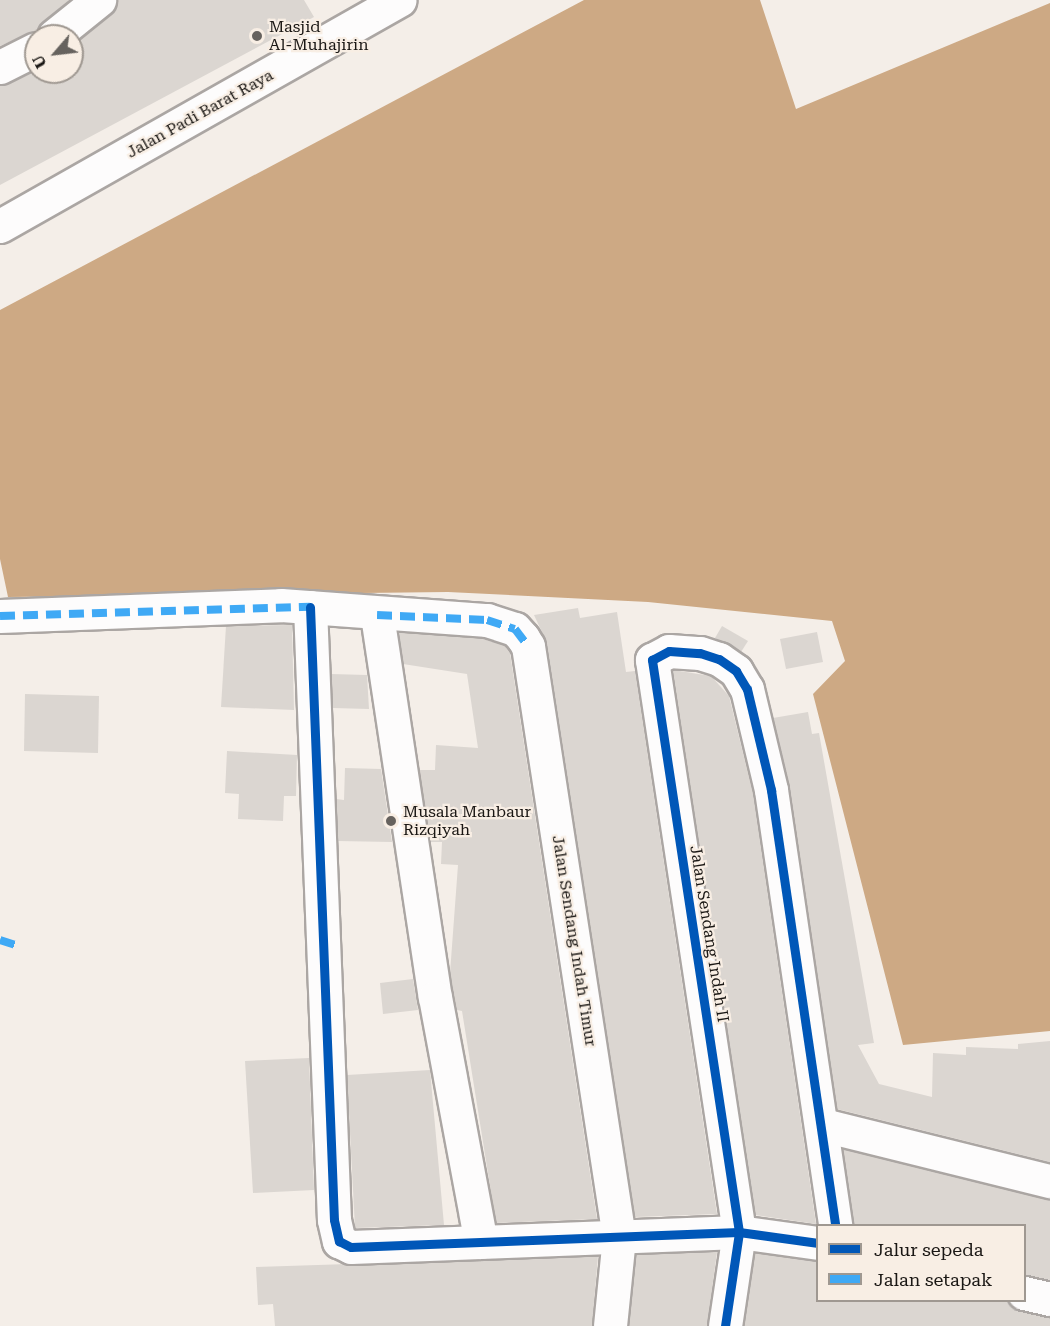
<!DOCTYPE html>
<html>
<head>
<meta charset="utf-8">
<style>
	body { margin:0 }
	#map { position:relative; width:1050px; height:1326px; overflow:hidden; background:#f4eee8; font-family:"Roboto Serif",serif }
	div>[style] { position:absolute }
	.water>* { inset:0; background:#cda984 }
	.building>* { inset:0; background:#dbd6d1 }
	.roads { filter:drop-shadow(2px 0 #aba6a3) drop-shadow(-2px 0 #aba6a3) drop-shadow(0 2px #aba6a3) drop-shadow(0 -2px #aba6a3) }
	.minor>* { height:33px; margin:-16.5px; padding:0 16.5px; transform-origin:16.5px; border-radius:16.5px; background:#fdfcfc }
	.quiet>* { height:8px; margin-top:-4px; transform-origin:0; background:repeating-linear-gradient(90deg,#3fa9f5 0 15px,transparent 0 23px) }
	.cycleway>* { height:9px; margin:-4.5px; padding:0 4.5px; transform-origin:4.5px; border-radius:4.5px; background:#0057b8 }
	.dots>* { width:16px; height:16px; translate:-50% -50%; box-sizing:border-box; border:3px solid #f8eee4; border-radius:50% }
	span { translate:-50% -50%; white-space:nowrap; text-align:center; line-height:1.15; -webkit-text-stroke:4.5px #f8eee4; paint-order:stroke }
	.poi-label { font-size:16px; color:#1a1714 }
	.left { translate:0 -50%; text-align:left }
	.street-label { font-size:16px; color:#1a1714 }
	.legend { position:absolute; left:816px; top:1224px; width:210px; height:78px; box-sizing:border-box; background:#f8eee4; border:2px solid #9f9891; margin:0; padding:8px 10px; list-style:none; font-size:18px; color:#1a1714 }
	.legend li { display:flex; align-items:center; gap:12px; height:30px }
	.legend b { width:30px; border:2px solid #9f9891 }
	.north { position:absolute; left:24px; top:24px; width:60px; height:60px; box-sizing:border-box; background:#f8eee4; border:2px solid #9f9891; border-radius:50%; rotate:242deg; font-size:16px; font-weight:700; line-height:24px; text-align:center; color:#1a1714 }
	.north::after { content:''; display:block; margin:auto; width:21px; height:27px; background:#66625e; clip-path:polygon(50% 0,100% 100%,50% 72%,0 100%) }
</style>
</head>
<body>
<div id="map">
	<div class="water">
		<i style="clip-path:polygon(584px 0,760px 0,796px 109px,1050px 3px,1050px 1031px,903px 1045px,813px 694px,845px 661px,832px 621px,648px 602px,448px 592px,8px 597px,0 559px,0 310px)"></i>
	</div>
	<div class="building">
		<i style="clip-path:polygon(0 0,69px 0,36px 30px,0 46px)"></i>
		<i style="clip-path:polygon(117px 0,304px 0,314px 17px,0 185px,0 86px,36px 70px,72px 72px,72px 46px,111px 15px)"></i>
		<i style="clip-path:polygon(578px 608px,580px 618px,617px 612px,626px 672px,635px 671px,717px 1214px,635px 1217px,547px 643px,534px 615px)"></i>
		<i style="clip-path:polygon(292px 625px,294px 710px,221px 707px,226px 626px)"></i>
		<i style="clip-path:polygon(722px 626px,748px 641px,741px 652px,715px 638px)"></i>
		<i style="clip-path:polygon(399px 632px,483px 639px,504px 645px,510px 653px,597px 1219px,496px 1223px,462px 1011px,457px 1010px,450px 973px,458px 865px,441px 864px,442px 842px,430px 842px,419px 770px,435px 770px,436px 745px,478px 748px,467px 674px,403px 664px)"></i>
		<i style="clip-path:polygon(817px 632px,823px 662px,786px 669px,780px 639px)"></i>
		<i style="clip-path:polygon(673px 670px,711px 676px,729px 696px,753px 794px,816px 1224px,755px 1215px)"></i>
		<i style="clip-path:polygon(331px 674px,367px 675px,369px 709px,333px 708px)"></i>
		<i style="clip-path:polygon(25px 694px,99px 696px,98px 753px,24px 751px)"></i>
		<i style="clip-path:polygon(808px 712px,812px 734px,819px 733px,874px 1043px,858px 1045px,879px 1084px,932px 1097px,933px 1053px,966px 1055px,966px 1047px,1018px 1049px,1018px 1044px,1050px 1041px,1050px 1162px,837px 1109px,790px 787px,773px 718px)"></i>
		<i style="clip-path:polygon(227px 751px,297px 755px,296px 796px,284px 796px,283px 821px,238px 819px,239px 794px,225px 793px)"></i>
		<i style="clip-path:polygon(345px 768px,381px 769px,392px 842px,338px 841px,336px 799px,344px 800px)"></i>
		<i style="clip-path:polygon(413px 979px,418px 1010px,383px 1014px,380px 983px)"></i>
		<i style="clip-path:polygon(309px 1058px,314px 1190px,253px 1193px,245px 1061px)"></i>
		<i style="clip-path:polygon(430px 1070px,444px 1225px,355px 1228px,347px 1075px)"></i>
		<i style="clip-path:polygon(843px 1149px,1050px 1199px,1050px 1280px,1024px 1275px,1024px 1226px,853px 1226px)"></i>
		<i style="clip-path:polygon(717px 1252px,707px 1326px,629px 1326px,636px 1255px)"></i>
		<i style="clip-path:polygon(755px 1253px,818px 1261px,818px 1300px,1007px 1300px,1019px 1311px,1050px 1317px,1050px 1326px,744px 1326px)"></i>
		<i style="clip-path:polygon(598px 1256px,592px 1326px,275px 1326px,273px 1304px,258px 1305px,256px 1267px)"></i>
	</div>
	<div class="roads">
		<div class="minor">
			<i style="left:54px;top:36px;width:58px;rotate:-38.7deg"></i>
			<i style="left:0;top:67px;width:40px;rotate:-26.6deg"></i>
			<i style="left:0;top:226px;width:459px;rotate:-29.5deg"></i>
			<i style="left:310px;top:607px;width:613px;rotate:87.76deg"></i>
			<i style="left:334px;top:1220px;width:22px;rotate:77deg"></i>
			<i style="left:339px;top:1241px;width:13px;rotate:27deg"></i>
			<i style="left:351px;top:1247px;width:388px;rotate:-2.2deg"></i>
			<i style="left:739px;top:1232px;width:80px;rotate:7.9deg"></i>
			<i style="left:377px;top:615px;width:386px;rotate:81.4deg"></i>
			<i style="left:435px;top:997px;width:249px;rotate:79.4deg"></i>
			<i style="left:0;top:616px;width:281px;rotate:-2.2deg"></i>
			<i style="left:281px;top:605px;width:207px;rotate:4.2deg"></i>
			<i style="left:487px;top:620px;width:29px;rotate:18deg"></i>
			<i style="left:515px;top:629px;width:12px;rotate:48deg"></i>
			<i style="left:523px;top:638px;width:9px;rotate:58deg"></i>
			<i style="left:528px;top:646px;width:598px;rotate:81.25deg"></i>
			<i style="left:619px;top:1237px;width:89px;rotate:95.8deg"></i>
			<i style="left:823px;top:1125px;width:234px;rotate:13.9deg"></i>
			<i style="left:1024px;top:1293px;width:27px;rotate:13deg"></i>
			<i style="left:725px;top:1326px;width:95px;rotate:-81.5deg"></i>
			<i style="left:739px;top:1232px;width:579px;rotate:-98.65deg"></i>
			<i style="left:652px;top:660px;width:19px;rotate:-28deg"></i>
			<i style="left:669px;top:651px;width:31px;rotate:4deg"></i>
			<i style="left:700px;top:653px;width:20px;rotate:18deg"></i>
			<i style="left:719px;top:659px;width:21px;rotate:35deg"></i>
			<i style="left:736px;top:671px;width:21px;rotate:59deg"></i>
			<i style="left:747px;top:689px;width:104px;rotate:76.6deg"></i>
			<i style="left:771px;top:790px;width:441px;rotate:81.6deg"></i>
		</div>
	</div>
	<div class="quiet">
		<i style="left:377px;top:615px;width:110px;rotate:2.6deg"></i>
		<i style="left:487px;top:620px;width:29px;rotate:18deg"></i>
		<i style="left:515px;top:629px;width:21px;rotate:53deg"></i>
		<i style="left:0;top:616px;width:310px;rotate:-1.7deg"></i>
		<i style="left:0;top:940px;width:22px;rotate:18deg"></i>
	</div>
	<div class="cycleway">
		<i style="left:310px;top:607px;width:613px;rotate:87.76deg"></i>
		<i style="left:334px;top:1220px;width:22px;rotate:77deg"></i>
		<i style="left:339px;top:1241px;width:13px;rotate:27deg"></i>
		<i style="left:351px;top:1247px;width:388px;rotate:-2.2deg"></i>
		<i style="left:739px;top:1232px;width:80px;rotate:7.9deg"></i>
		<i style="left:725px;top:1326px;width:95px;rotate:-81.5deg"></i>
		<i style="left:739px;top:1232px;width:579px;rotate:-98.65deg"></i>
		<i style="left:652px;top:660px;width:19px;rotate:-28deg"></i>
		<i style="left:669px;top:651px;width:31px;rotate:4deg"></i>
		<i style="left:700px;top:653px;width:20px;rotate:18deg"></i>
		<i style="left:719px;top:659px;width:21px;rotate:35deg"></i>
		<i style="left:736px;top:671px;width:21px;rotate:59deg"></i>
		<i style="left:747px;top:689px;width:104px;rotate:76.6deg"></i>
		<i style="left:771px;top:790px;width:441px;rotate:81.6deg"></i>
	</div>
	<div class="dots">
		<i style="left:257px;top:36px;background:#66625e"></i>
		<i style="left:391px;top:821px;background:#66625e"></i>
	</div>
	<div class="poi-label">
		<span class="left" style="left:269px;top:36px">Masjid<br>Al-Muhajirin</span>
		<span class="left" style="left:403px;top:821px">Musala Manbaur<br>Rizqiyah</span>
	</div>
	<div class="street-label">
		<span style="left:200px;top:114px;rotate:-29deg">Jalan Padi Barat Raya</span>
		<span style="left:709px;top:934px;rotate:81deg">Jalan Sendang Indah II</span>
		<span style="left:574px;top:941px;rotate:81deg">Jalan Sendang Indah Timur</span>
	</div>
	<ul class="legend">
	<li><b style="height:8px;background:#0057b8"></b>Jalur sepeda</li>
	<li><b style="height:8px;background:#3fa9f5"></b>Jalan setapak</li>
	</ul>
	<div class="north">U</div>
</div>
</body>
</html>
